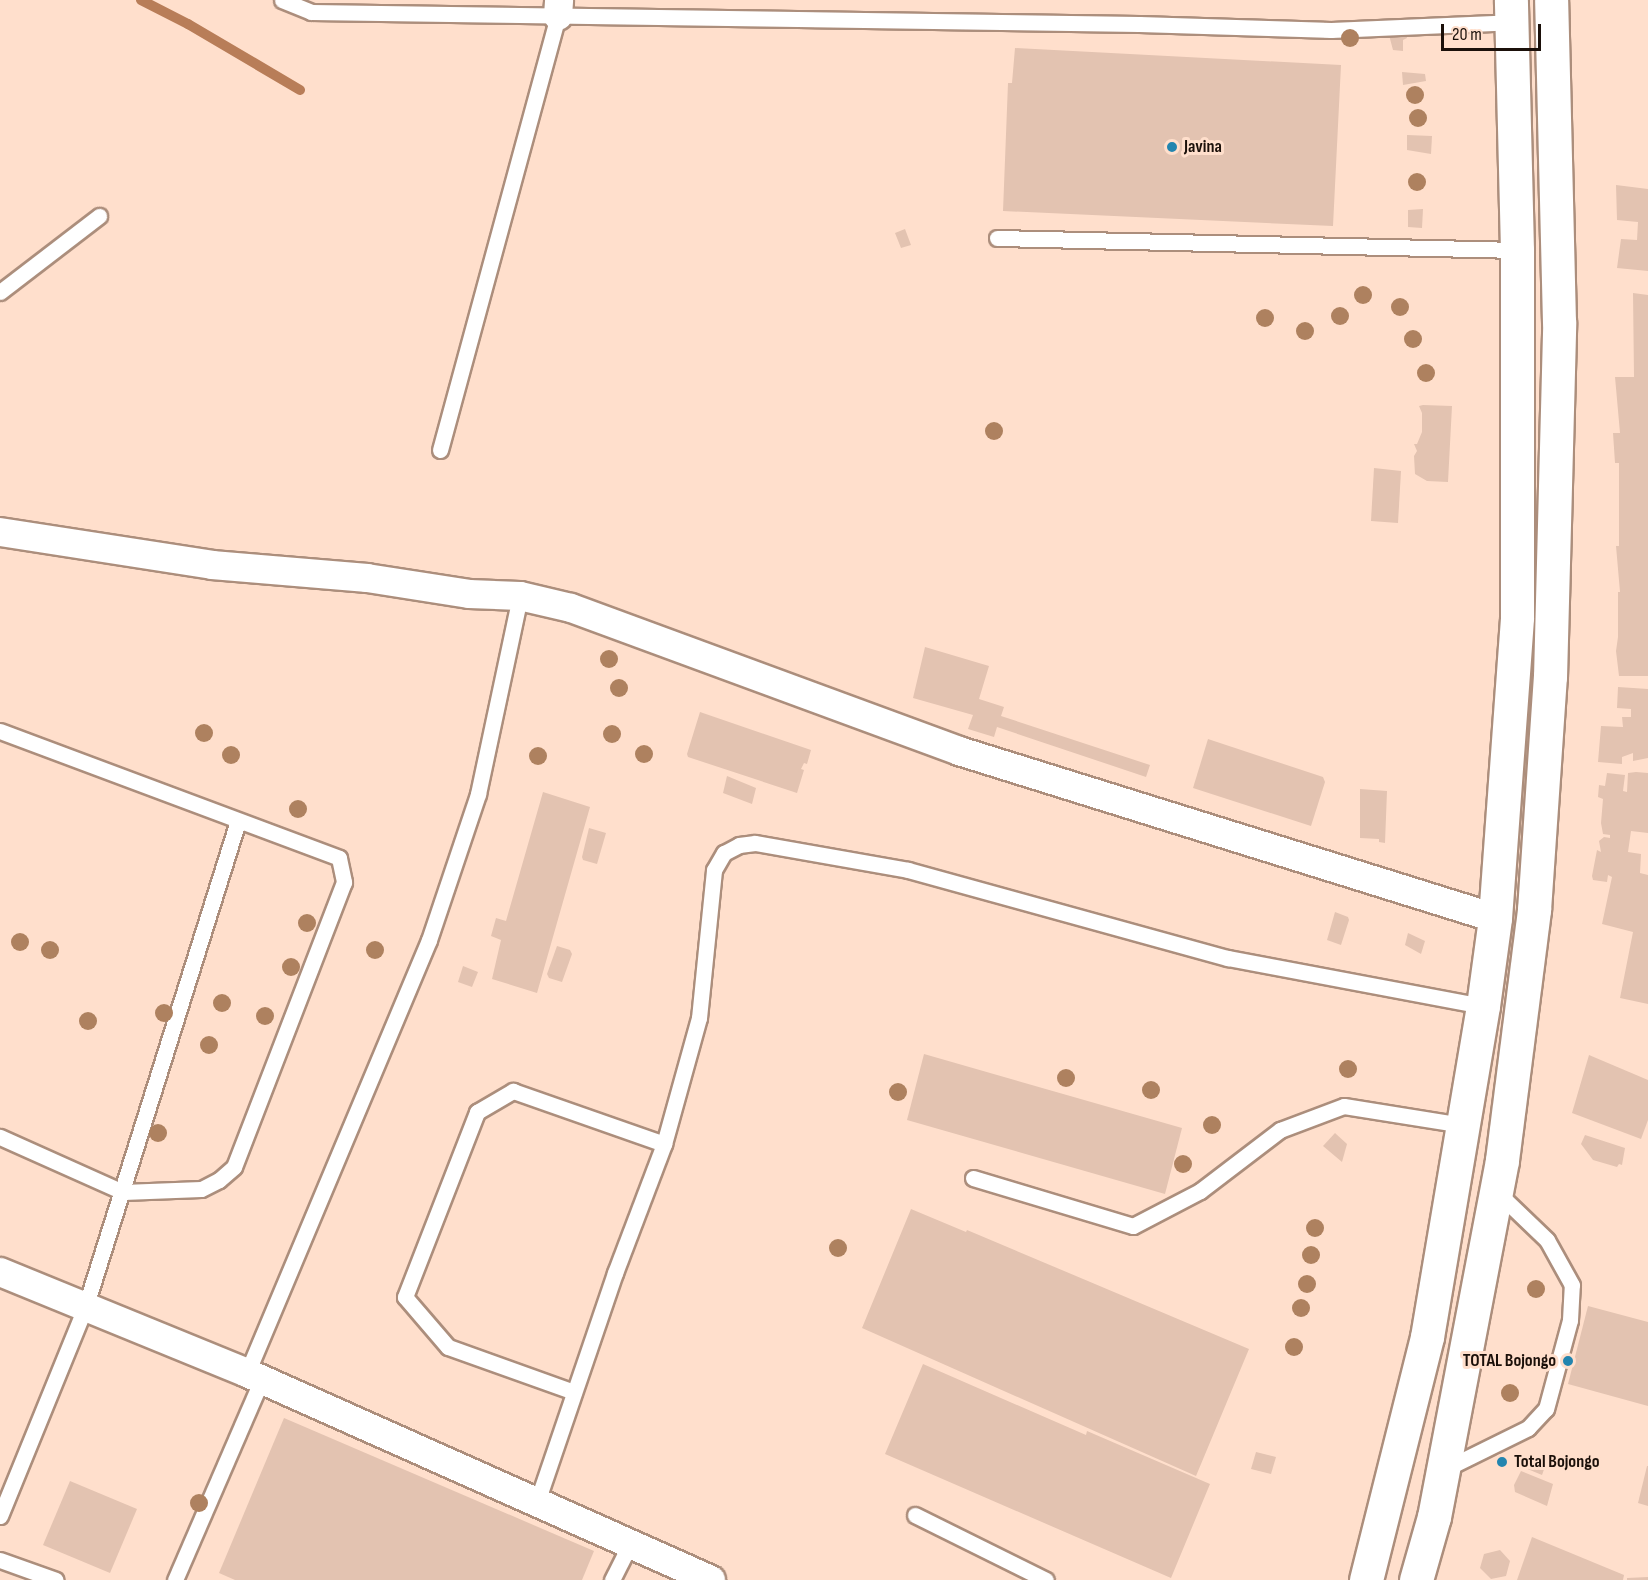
<!DOCTYPE html>
<html>
<head>
<meta charset="utf-8">
<style>
	body { margin:0 }
	#map { position:relative; width:1648px; height:1580px; overflow:hidden; background:#ffdfcc; font-family:"Sofia Sans Condensed",sans-serif }
	div>[style] { position:absolute }
	.stream>* { height:10px; margin:-5px; padding:0 5px; transform-origin:5px; border-radius:5px; background:#b87d58 }
	.building>* { inset:0; background:#e3c3b1 }
	.roads { filter:drop-shadow(2px 0 #ac8e7c) drop-shadow(-2px 0 #ac8e7c) drop-shadow(0 2px #ac8e7c) drop-shadow(0 -2px #ac8e7c) }
	.service>* { height:15px; margin:-7.5px; padding:0 7.5px; transform-origin:7.5px; border-radius:7.5px; background:#fff }
	.minor>* { height:28px; margin:-14px; padding:0 14px; transform-origin:14px; border-radius:14px; background:#fff }
	.trunk>* { height:33px; margin:-16.5px; padding:0 16.5px; transform-origin:16.5px; border-radius:16.5px; background:#fff }
	.trees>* { width:18px; height:18px; margin:-9px; border-radius:50%; background:#ae815f }
	.dots>* { width:16px; height:16px; translate:-50% -50%; box-sizing:border-box; border:3px solid #ffdfcc; border-radius:50% }
	span { translate:-50% -50%; white-space:nowrap; text-align:center; line-height:1.15; -webkit-text-stroke:6px #ffdfcc; paint-order:stroke }
	.poi-label { font-size:18px; color:#1b100a; font-weight:700 }
	.left { translate:0 -50%; text-align:left }
	.right { translate:-100% -50%; text-align:right }
	.scale { position:absolute; left:1441px; top:24px; width:100px; height:27px; box-sizing:border-box; border:3px solid #1b100a; border-top:0; padding-left:8px; font-size:18px; line-height:21px; white-space:nowrap; color:#1b100a; -webkit-text-stroke:4px #ffdfcc; paint-order:stroke }
</style>
</head>
<body>
<div id="map">
	<div class="stream">
		<i style="left:141px;top:0;width:53px;rotate:27.1deg"></i>
		<i style="left:188px;top:24px;width:130px;rotate:30.5deg"></i>
	</div>
	<div class="building">
		<i style="clip-path:polygon(1405px 29px,1407px 38px,1403px 40px,1403px 51px,1393px 50px,1389px 35px)"></i>
		<i style="clip-path:polygon(1015px 48px,1341px 65px,1333px 226px,1003px 211px,1008px 83px,1012px 83px)"></i>
		<i style="clip-path:polygon(1402px 72px,1425px 74px,1426px 81px,1403px 85px)"></i>
		<i style="clip-path:polygon(1407px 135px,1432px 136px,1431px 154px,1407px 150px)"></i>
		<i style="clip-path:polygon(1616px 185px,1648px 189px,1648px 271px,1617px 268px,1621px 239px,1637px 240px,1638px 222px,1617px 220px)"></i>
		<i style="clip-path:polygon(1423px 209px,1422px 228px,1408px 227px,1408px 210px)"></i>
		<i style="clip-path:polygon(905px 229px,911px 245px,901px 248px,895px 233px)"></i>
		<i style="clip-path:polygon(1633px 293px,1648px 295px,1648px 676px,1619px 676px,1616px 651px,1618px 637px,1618px 592px,1620px 592px,1616px 546px,1619px 546px,1619px 463px,1615px 463px,1613px 433px,1620px 433px,1615px 377px,1634px 377px)"></i>
		<i style="clip-path:polygon(1423px 405px,1452px 406px,1448px 482px,1427px 481px,1415px 474px,1414px 456px,1417px 451px,1414px 444px,1417px 444px,1422px 432px,1422px 413px,1419px 406px)"></i>
		<i style="clip-path:polygon(1374px 468px,1401px 471px,1398px 523px,1371px 521px)"></i>
		<i style="clip-path:polygon(925px 647px,989px 666px,979px 699px,1004px 707px,1001px 716px,1150px 765px,1146px 777px,997px 727px,994px 737px,968px 729px,973px 715px,913px 698px)"></i>
		<i style="clip-path:polygon(1618px 687px,1648px 689px,1648px 758px,1633px 761px,1633px 753px,1622px 757px,1622px 764px,1598px 762px,1601px 726px,1623px 727px,1622px 717px,1631px 717px,1631px 709px,1617px 708px)"></i>
		<i style="clip-path:polygon(700px 712px,811px 750px,807px 764px,804px 763px,801px 769px,804px 770px,797px 793px,688px 757px,687px 754px)"></i>
		<i style="clip-path:polygon(1208px 739px,1323px 777px,1325px 782px,1311px 826px,1193px 788px)"></i>
		<i style="clip-path:polygon(1636px 772px,1648px 773px,1648px 833px,1631px 831px,1628px 852px,1641px 854px,1640px 873px,1648px 875px,1648px 1004px,1620px 998px,1633px 932px,1602px 924px,1612px 877px,1608px 875px,1607px 882px,1593px 880px,1592px 876px,1597px 850px,1601px 852px,1599px 841px,1604px 837px,1610px 838px,1610px 835px,1603px 834px,1601px 823px,1603px 799px,1598px 797px,1599px 785px,1605px 786px,1607px 773px,1625px 775px,1623px 791px,1627px 792px,1628px 773px)"></i>
		<i style="clip-path:polygon(727px 776px,756px 788px,752px 804px,723px 793px)"></i>
		<i style="clip-path:polygon(1360px 789px,1387px 791px,1385px 843px,1379px 842px,1379px 839px,1360px 838px)"></i>
		<i style="clip-path:polygon(543px 792px,590px 807px,537px 993px,492px 979px,501px 940px,491px 936px,496px 918px,506px 921px)"></i>
		<i style="clip-path:polygon(589px 828px,606px 833px,597px 864px,583px 860px,582px 857px)"></i>
		<i style="clip-path:polygon(1335px 912px,1348px 917px,1349px 920px,1341px 945px,1327px 940px)"></i>
		<i style="clip-path:polygon(1408px 933px,1425px 941px,1421px 954px,1405px 945px)"></i>
		<i style="clip-path:polygon(557px 946px,570px 950px,572px 954px,562px 982px,549px 978px,547px 974px)"></i>
		<i style="clip-path:polygon(463px 966px,478px 972px,472px 987px,458px 982px)"></i>
		<i style="clip-path:polygon(924px 1054px,1182px 1128px,1165px 1194px,907px 1120px)"></i>
		<i style="clip-path:polygon(1589px 1055px,1648px 1080px,1648px 1120px,1641px 1139px,1572px 1113px)"></i>
		<i style="clip-path:polygon(1335px 1133px,1347px 1144px,1342px 1162px,1323px 1146px)"></i>
		<i style="clip-path:polygon(1585px 1135px,1625px 1148px,1622px 1165px,1619px 1164px,1617px 1167px,1593px 1160px,1581px 1144px)"></i>
		<i style="clip-path:polygon(911px 1209px,966px 1232px,967px 1230px,1249px 1349px,1196px 1476px,862px 1328px)"></i>
		<i style="clip-path:polygon(1588px 1306px,1648px 1322px,1648px 1406px,1568px 1384px)"></i>
		<i style="clip-path:polygon(923px 1364px,1086px 1435px,1087px 1431px,1210px 1484px,1171px 1578px,885px 1454px)"></i>
		<i style="clip-path:polygon(284px 1418px,594px 1551px,582px 1580px,235px 1580px,219px 1573px)"></i>
		<i style="clip-path:polygon(1256px 1452px,1276px 1457px,1271px 1474px,1251px 1469px)"></i>
		<i style="clip-path:polygon(1530px 1457px,1546px 1464px,1542px 1475px,1525px 1468px)"></i>
		<i style="clip-path:polygon(1647px 1466px,1648px 1466px,1648px 1506px,1638px 1503px)"></i>
		<i style="clip-path:polygon(1521px 1471px,1553px 1484px,1547px 1506px,1515px 1492px,1514px 1485px)"></i>
		<i style="clip-path:polygon(70px 1481px,137px 1509px,110px 1573px,43px 1545px)"></i>
		<i style="clip-path:polygon(1532px 1537px,1624px 1575px,1623px 1580px,1517px 1580px)"></i>
		<i style="clip-path:polygon(1500px 1550px,1510px 1561px,1506px 1576px,1491px 1579px,1480px 1568px,1484px 1554px)"></i>
		<i style="clip-path:polygon(1648px 1577px,1648px 1580px,1627px 1580px,1627px 1578px)"></i>
	</div>
	<div class="roads">
		<div class="service">
			<i style="left:282px;top:0;width:31px;rotate:22deg"></i>
			<i style="left:311px;top:12px;width:828px;rotate:0.83deg"></i>
			<i style="left:1139px;top:24px;width:192px;rotate:1.8deg"></i>
			<i style="left:1331px;top:30px;width:180px;rotate:-2.5deg"></i>
			<i style="left:997px;top:238px;width:520px;rotate:1.32deg"></i>
			<i style="left:0;top:292px;width:125px;rotate:-37.5deg"></i>
			<i style="left:440px;top:450px;width:450px;rotate:-74.8deg"></i>
			<i style="left:0;top:731px;width:362px;rotate:20.5deg"></i>
			<i style="left:339px;top:858px;width:25px;rotate:78deg"></i>
			<i style="left:344px;top:882px;width:305px;rotate:111.1deg"></i>
			<i style="left:234px;top:1167px;width:20px;rotate:139deg"></i>
			<i style="left:219px;top:1180px;width:20px;rotate:153deg"></i>
			<i style="left:201px;top:1189px;width:78px;rotate:177.8deg"></i>
			<i style="left:123px;top:1192px;width:135px;rotate:-155.9deg"></i>
			<i style="left:973px;top:1178px;width:167px;rotate:16.7deg"></i>
			<i style="left:1133px;top:1226px;width:76px;rotate:-27.6deg"></i>
			<i style="left:1200px;top:1191px;width:101px;rotate:-37.3deg"></i>
			<i style="left:1280px;top:1130px;width:68px;rotate:-20.6deg"></i>
			<i style="left:1344px;top:1106px;width:121px;rotate:9.1deg"></i>
			<i style="left:247px;top:1373px;width:470px;rotate:-67.2deg"></i>
			<i style="left:429px;top:940px;width:154px;rotate:-71.4deg"></i>
			<i style="left:478px;top:794px;width:202px;rotate:-78deg"></i>
			<i style="left:574px;top:1392px;width:134px;rotate:-160.3deg"></i>
			<i style="left:448px;top:1347px;width:66px;rotate:-130.7deg"></i>
			<i style="left:405px;top:1297px;width:199px;rotate:-68.7deg"></i>
			<i style="left:477px;top:1112px;width:42px;rotate:-30.3deg"></i>
			<i style="left:513px;top:1091px;width:160px;rotate:19.3deg"></i>
			<i style="left:1443px;top:1470px;width:95px;rotate:-26.3deg"></i>
			<i style="left:1528px;top:1428px;width:26px;rotate:-47deg"></i>
			<i style="left:1546px;top:1409px;width:92px;rotate:-74.9deg"></i>
			<i style="left:1570px;top:1320px;width:35px;rotate:-87deg"></i>
			<i style="left:1572px;top:1285px;width:51px;rotate:-119.1deg"></i>
			<i style="left:1547px;top:1240px;width:69px;rotate:-136.2deg"></i>
			<i style="left:537px;top:1502px;width:242px;rotate:-71.2deg"></i>
			<i style="left:615px;top:1273px;width:138px;rotate:-69.2deg"></i>
			<i style="left:664px;top:1144px;width:131px;rotate:-74.5deg"></i>
			<i style="left:699px;top:1018px;width:149px;rotate:-84.2deg"></i>
			<i style="left:714px;top:870px;width:20px;rotate:-60deg"></i>
			<i style="left:724px;top:853px;width:17px;rotate:-28deg"></i>
			<i style="left:739px;top:845px;width:16px;rotate:-7deg"></i>
			<i style="left:755px;top:843px;width:155px;rotate:10deg"></i>
			<i style="left:908px;top:870px;width:332px;rotate:15.4deg"></i>
			<i style="left:1228px;top:958px;width:259px;rotate:10.7deg"></i>
			<i style="left:915px;top:1515px;width:146px;rotate:26.4deg"></i>
			<i style="left:0;top:1516px;width:225px;rotate:-67.8deg"></i>
			<i style="left:85px;top:1308px;width:510px;rotate:-72.56deg"></i>
			<i style="left:0;top:1560px;width:59px;rotate:19.7deg"></i>
			<i style="left:175px;top:1580px;width:219px;rotate:-66.6deg"></i>
			<i style="left:612px;top:1580px;width:40px;rotate:-63.4deg"></i>
		</div>
		<div class="minor">
			<i style="left:558px;top:16px;width:16px;rotate:-86deg"></i>
			<i style="left:0;top:532px;width:215px;rotate:8.8deg"></i>
			<i style="left:212px;top:565px;width:156px;rotate:4.8deg"></i>
			<i style="left:367px;top:578px;width:103px;rotate:8.9deg"></i>
			<i style="left:469px;top:594px;width:51px;rotate:2.2deg"></i>
			<i style="left:520px;top:596px;width:52px;rotate:13.2deg"></i>
			<i style="left:571px;top:608px;width:414px;rotate:20.2deg"></i>
			<i style="left:959px;top:751px;width:561px;rotate:17.31deg"></i>
			<i style="left:0;top:1272px;width:267px;rotate:22.2deg"></i>
			<i style="left:247px;top:1373px;width:508px;rotate:24.04deg"></i>
		</div>
		<div class="trunk">
			<i style="left:1366px;top:1580px;width:251px;rotate:-75.9deg"></i>
			<i style="left:1427px;top:1337px;width:336px;rotate:-80.4deg"></i>
			<i style="left:1483px;top:1006px;width:89px;rotate:-82.2deg"></i>
			<i style="left:1495px;top:918px;width:302px;rotate:-85.8deg"></i>
			<i style="left:1517px;top:617px;width:367px;rotate:-90deg"></i>
			<i style="left:1517px;top:250px;width:250px;rotate:-91.4deg"></i>
			<i style="left:1416px;top:1580px;width:66px;rotate:-74.1deg"></i>
			<i style="left:1434px;top:1517px;width:363px;rotate:-79.2deg"></i>
			<i style="left:1502px;top:1160px;width:252px;rotate:-82.7deg"></i>
			<i style="left:1534px;top:910px;width:234px;rotate:-86.1deg"></i>
			<i style="left:1550px;top:677px;width:355px;rotate:-88.5deg"></i>
			<i style="left:1559px;top:322px;width:322px;rotate:-91.4deg"></i>
		</div>
	</div>
	<div class="trees">
		<i style="left:1350px;top:38px"></i>
		<i style="left:1415px;top:95px"></i>
		<i style="left:1418px;top:118px"></i>
		<i style="left:1417px;top:182px"></i>
		<i style="left:1363px;top:295px"></i>
		<i style="left:1400px;top:307px"></i>
		<i style="left:1340px;top:316px"></i>
		<i style="left:1265px;top:318px"></i>
		<i style="left:1305px;top:331px"></i>
		<i style="left:1413px;top:339px"></i>
		<i style="left:1426px;top:373px"></i>
		<i style="left:994px;top:431px"></i>
		<i style="left:609px;top:659px"></i>
		<i style="left:619px;top:688px"></i>
		<i style="left:204px;top:733px"></i>
		<i style="left:612px;top:734px"></i>
		<i style="left:644px;top:754px"></i>
		<i style="left:231px;top:755px"></i>
		<i style="left:538px;top:756px"></i>
		<i style="left:298px;top:809px"></i>
		<i style="left:307px;top:923px"></i>
		<i style="left:20px;top:942px"></i>
		<i style="left:50px;top:950px"></i>
		<i style="left:375px;top:950px"></i>
		<i style="left:291px;top:967px"></i>
		<i style="left:222px;top:1003px"></i>
		<i style="left:164px;top:1013px"></i>
		<i style="left:265px;top:1016px"></i>
		<i style="left:88px;top:1021px"></i>
		<i style="left:209px;top:1045px"></i>
		<i style="left:1348px;top:1069px"></i>
		<i style="left:1066px;top:1078px"></i>
		<i style="left:1151px;top:1090px"></i>
		<i style="left:898px;top:1092px"></i>
		<i style="left:1212px;top:1125px"></i>
		<i style="left:158px;top:1133px"></i>
		<i style="left:1183px;top:1164px"></i>
		<i style="left:1315px;top:1228px"></i>
		<i style="left:838px;top:1248px"></i>
		<i style="left:1311px;top:1255px"></i>
		<i style="left:1307px;top:1284px"></i>
		<i style="left:1536px;top:1289px"></i>
		<i style="left:1301px;top:1308px"></i>
		<i style="left:1294px;top:1347px"></i>
		<i style="left:1510px;top:1393px"></i>
		<i style="left:199px;top:1503px"></i>
	</div>
	<div class="dots">
		<i style="left:1172px;top:147px;background:#2385af"></i>
		<i style="left:1568px;top:1361px;background:#2385af"></i>
		<i style="left:1502px;top:1462px;background:#2385af"></i>
	</div>
	<div class="poi-label">
		<span class="left" style="left:1184px;top:147px">Javina</span>
		<span class="right" style="left:1556px;top:1361px">TOTAL Bojongo</span>
		<span class="left" style="left:1514px;top:1462px">Total Bojongo</span>
	</div>
	<div class="scale">20 m</div>
</div>
</body>
</html>
